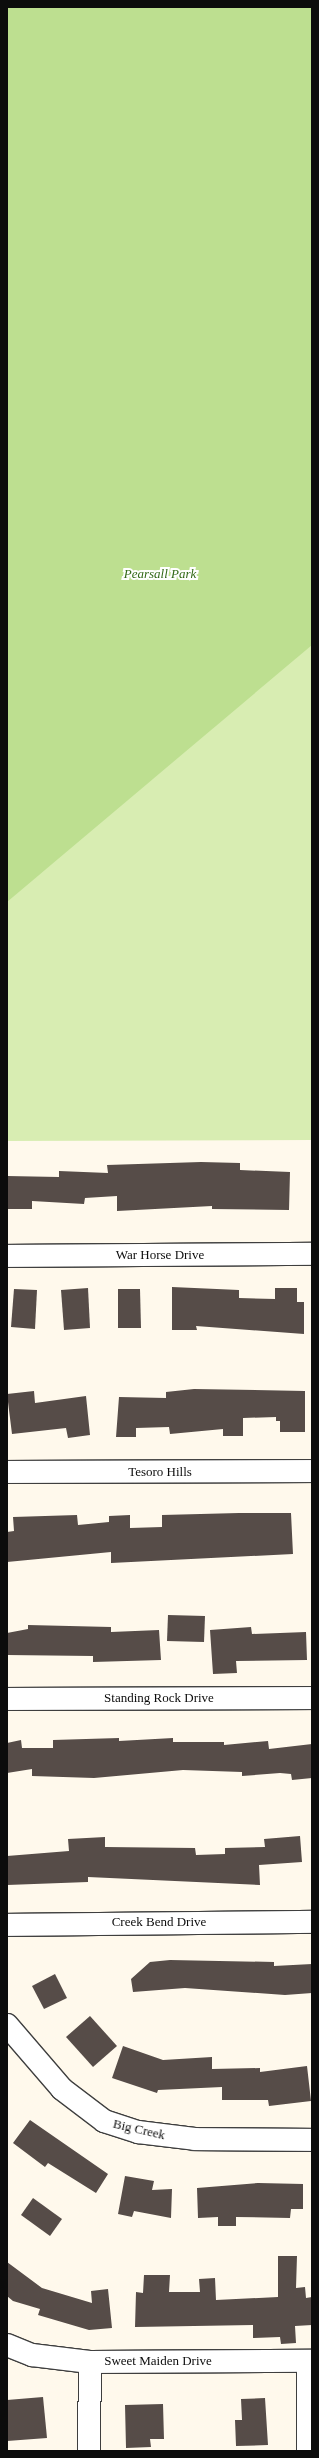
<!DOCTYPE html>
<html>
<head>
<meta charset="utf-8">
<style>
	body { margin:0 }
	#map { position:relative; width:319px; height:2458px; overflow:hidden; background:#fff9ec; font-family:"Times New Roman",serif }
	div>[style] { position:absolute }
	.green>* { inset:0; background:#d8edb2 }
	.forest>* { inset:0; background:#bddf90 }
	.building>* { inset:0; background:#564c48 }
	.roads { filter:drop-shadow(1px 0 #3f3f3f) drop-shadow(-1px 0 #3f3f3f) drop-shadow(0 1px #3f3f3f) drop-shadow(0 -1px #3f3f3f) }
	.minor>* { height:22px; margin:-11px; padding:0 11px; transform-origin:11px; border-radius:11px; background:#fff }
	span { translate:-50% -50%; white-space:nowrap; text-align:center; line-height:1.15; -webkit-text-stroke:4px #fff; paint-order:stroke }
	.park-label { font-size:13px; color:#326917; font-style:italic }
	.street-label { font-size:13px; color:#0c0c0c }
	.frame { position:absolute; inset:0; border:8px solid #0c0c0c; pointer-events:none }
</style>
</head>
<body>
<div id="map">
	<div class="green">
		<i style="clip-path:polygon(7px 7px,312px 7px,312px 1140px,7px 1141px)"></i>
	</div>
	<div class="forest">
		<i style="clip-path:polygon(7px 7px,312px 7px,312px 645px,7px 902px)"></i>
	</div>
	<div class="building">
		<i style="clip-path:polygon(201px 1162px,240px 1163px,240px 1170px,290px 1172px,289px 1210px,212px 1209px,212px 1206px,117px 1211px,117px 1196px,85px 1198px,84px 1204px,32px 1201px,32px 1209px,7px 1209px,7px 1176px,59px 1177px,59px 1171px,108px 1173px,107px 1165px)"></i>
		<i style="clip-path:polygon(172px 1287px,239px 1290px,239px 1298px,275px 1299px,275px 1288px,297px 1288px,297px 1302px,304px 1302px,304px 1334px,196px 1326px,197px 1330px,172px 1330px)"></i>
		<i style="clip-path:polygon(88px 1288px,90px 1328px,64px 1330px,61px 1290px)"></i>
		<i style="clip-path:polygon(14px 1289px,37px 1290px,35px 1329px,11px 1327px)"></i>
		<i style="clip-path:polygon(118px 1289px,140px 1289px,141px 1328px,118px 1328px)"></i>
		<i style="clip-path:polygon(194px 1389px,305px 1391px,305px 1432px,280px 1432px,280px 1421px,276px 1421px,276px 1417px,243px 1418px,243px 1436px,223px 1436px,223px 1429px,170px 1434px,169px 1427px,136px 1428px,136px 1437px,116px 1437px,119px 1397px,166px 1398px,166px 1392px)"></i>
		<i style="clip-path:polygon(34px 1391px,35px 1403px,86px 1396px,90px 1435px,68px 1438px,66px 1428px,12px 1434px,7px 1394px)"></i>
		<i style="clip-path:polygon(239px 1513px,291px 1513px,293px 1554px,111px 1563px,111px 1552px,7px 1562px,7px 1532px,14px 1531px,13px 1517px,77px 1515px,78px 1525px,109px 1522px,109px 1516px,130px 1515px,130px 1528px,162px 1527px,162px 1515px)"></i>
		<i style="clip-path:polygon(168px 1615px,205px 1616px,204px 1642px,167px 1641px)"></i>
		<i style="clip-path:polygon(28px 1625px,111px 1627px,111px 1632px,159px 1630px,161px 1660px,93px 1662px,93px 1656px,7px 1655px,7px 1633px,28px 1629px)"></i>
		<i style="clip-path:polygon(251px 1627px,252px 1634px,306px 1632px,307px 1660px,236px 1661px,237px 1673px,213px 1674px,210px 1630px)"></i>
		<i style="clip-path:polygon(119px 1738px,119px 1741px,173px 1738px,173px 1742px,224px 1742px,224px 1745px,268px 1741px,269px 1749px,312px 1744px,312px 1778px,292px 1780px,291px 1774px,280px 1773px,242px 1776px,242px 1772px,183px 1770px,94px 1778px,32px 1776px,32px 1769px,7px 1773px,7px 1743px,21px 1740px,22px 1748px,53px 1748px,53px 1740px)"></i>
		<i style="clip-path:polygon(300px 1836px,302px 1862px,259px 1865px,260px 1885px,88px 1877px,88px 1882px,7px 1885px,7px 1856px,69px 1851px,68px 1839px,105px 1837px,105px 1847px,195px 1848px,196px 1855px,225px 1854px,225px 1848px,265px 1847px,264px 1839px)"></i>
		<i style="clip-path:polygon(170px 1960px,274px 1962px,274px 1966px,312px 1964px,312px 1993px,285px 1995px,185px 1988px,133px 1992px,131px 1979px,150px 1962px)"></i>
		<i style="clip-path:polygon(55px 1974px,67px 1998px,44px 2009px,32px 1986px)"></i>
		<i style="clip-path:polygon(90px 2016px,117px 2046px,93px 2067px,66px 2037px)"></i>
		<i style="clip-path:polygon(123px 2046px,163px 2060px,212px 2057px,212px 2069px,260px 2068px,260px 2072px,307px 2066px,311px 2101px,269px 2106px,268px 2100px,222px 2100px,222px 2087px,158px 2090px,157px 2093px,112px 2078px)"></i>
		<i style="clip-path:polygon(30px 2120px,108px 2174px,96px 2193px,48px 2163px,45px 2167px,13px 2143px)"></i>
		<i style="clip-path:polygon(125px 2176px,154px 2181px,152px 2190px,172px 2189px,171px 2218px,134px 2211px,132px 2217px,118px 2214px)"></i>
		<i style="clip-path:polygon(258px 2183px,303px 2184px,303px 2209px,291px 2209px,290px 2218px,236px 2217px,236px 2226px,218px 2226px,218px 2217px,198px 2218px,197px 2188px)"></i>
		<i style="clip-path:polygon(33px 2198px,62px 2219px,50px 2236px,21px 2215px)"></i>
		<i style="clip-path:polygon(278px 2256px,297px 2256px,296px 2288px,305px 2287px,306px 2298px,312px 2297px,312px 2325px,295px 2326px,296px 2343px,281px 2344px,280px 2337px,253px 2338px,253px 2325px,135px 2327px,136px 2292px,143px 2293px,144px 2275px,170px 2275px,169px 2292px,200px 2292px,199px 2279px,215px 2278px,216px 2300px,278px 2297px)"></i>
		<i style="clip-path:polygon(7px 2262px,42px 2288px,92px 2303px,91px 2291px,108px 2289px,112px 2328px,89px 2330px,38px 2315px,40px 2309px,13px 2301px,7px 2296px)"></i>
		<i style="clip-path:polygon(43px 2397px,47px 2438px,7px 2441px,7px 2400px)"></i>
		<i style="clip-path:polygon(265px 2398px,268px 2445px,236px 2446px,235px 2420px,242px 2420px,241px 2399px)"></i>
		<i style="clip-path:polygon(163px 2404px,164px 2439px,150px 2439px,151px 2447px,126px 2448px,125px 2405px)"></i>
	</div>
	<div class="roads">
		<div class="minor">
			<i style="left:7px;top:1256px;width:305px;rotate:-0.4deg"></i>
			<i style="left:7px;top:1472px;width:305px;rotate:-0.2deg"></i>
			<i style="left:7px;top:1699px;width:305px;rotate:-0.2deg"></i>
			<i style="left:7px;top:1925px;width:305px;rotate:-0.6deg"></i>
			<i style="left:7px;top:2025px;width:84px;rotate:49.3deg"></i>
			<i style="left:62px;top:2089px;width:53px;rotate:37.3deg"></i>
			<i style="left:104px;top:2121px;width:36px;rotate:18deg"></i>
			<i style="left:138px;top:2132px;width:57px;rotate:7deg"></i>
			<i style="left:195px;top:2139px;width:117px;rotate:0.5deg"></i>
			<i style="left:7px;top:2345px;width:27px;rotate:22deg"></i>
			<i style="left:32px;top:2355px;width:58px;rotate:6.9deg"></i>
			<i style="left:90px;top:2362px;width:222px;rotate:-0.3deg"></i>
			<i style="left:308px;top:2361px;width:90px;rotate:90deg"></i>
			<i style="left:89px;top:2451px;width:89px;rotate:-89.4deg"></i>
		</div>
	</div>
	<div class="park-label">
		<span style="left:160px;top:574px">Pearsall Park</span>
	</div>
	<div class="street-label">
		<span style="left:160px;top:1255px">War Horse Drive</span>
		<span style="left:160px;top:1472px">Tesoro Hills</span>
		<span style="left:159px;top:1698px">Standing Rock Drive</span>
		<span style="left:159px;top:1922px">Creek Bend Drive</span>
		<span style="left:139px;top:2130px;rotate:13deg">Big Creek</span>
		<span style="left:158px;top:2361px">Sweet Maiden Drive</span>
	</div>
	<div class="frame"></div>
</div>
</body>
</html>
